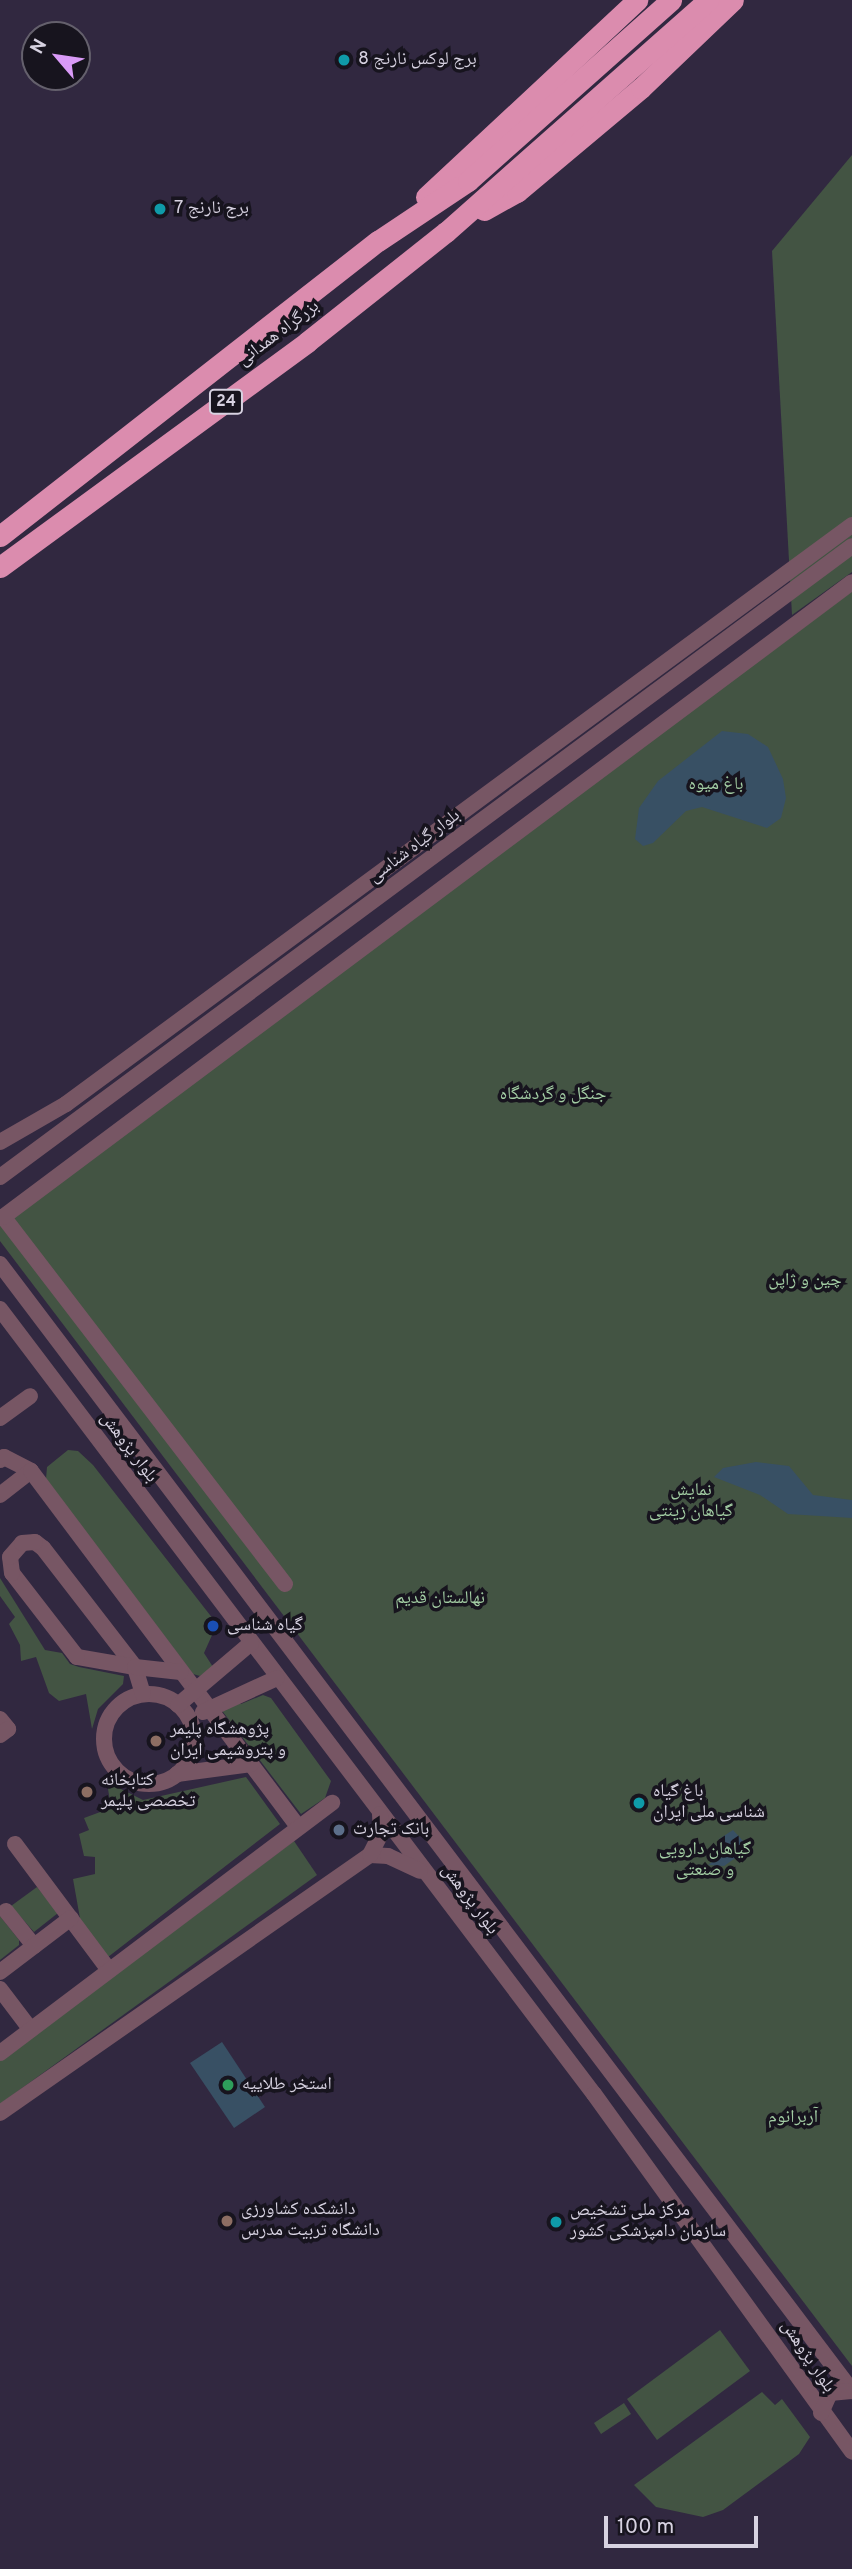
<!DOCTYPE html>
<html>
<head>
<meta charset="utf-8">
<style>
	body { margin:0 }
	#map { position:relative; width:852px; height:2569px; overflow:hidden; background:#312840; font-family:Overpass,"Noto Naskh Arabic",sans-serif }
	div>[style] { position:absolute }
	.green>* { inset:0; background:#435443 }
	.water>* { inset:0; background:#385064 }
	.minor>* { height:16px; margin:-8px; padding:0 8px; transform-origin:8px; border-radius:8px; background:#775664 }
	.minor>.ring { margin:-8px; padding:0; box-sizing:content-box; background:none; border:16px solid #775664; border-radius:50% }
	.highway>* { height:21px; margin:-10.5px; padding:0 10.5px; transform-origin:10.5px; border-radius:10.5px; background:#db8cae }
	.dots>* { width:19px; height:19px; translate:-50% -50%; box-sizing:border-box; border:4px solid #17141e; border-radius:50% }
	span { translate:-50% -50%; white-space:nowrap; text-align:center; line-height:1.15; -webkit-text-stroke:7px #17141e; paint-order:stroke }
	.shield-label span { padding:2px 5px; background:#17141e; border:2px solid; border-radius:5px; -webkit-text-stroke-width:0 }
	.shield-label { font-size:16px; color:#d7d2e1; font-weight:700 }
	.poi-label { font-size:18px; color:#d7d2e1 }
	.left { translate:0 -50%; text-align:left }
	.street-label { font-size:18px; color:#d7d2e1 }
	.park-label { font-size:18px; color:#a3cea4 }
	.north { position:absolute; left:21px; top:21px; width:70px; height:70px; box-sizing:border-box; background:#17141e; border:2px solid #64606c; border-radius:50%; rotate:299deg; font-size:19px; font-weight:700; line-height:28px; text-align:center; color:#d7d2e1 }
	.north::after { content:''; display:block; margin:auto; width:24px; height:32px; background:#d99af7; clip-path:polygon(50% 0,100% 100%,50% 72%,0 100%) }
	.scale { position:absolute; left:604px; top:2516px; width:154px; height:32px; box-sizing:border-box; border:4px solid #d7d2e1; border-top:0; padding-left:9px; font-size:21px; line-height:24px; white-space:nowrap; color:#d7d2e1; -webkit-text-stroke:5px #17141e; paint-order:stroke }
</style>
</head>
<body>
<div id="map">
	<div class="green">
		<i style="clip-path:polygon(852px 155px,852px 572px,792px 615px,772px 251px)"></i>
		<i style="clip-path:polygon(852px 581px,852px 2366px,0 1241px,0 1210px)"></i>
		<i style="clip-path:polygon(68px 1450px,78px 1451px,93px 1465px,217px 1624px,204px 1653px,213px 1667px,200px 1676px,193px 1674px,46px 1479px,47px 1467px)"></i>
		<i style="clip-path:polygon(0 1578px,45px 1650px,62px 1653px,70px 1664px,79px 1667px,124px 1676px,123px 1684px,98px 1709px,92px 1729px,86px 1694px,59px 1701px,49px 1693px,36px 1657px,21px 1661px,20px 1645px,9px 1624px,15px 1617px,0 1596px)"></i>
		<i style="clip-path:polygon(263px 1695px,271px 1698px,331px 1781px,325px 1798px,301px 1814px,223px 1712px,223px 1706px,236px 1700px,241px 1704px)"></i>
		<i style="clip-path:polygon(106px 1776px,115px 1786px,143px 1800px,246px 1777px,280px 1824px,108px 1957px,81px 1924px,73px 1879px,95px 1874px,95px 1857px,84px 1856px,79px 1834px,89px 1830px,84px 1818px,111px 1808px)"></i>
		<i style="clip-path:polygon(294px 1841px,317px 1875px,0 2104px,0 2061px)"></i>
		<i style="clip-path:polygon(37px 1887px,58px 1913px,34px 1932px,11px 1906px)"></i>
		<i style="clip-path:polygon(0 1916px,19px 1940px,19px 1945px,0 1960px)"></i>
		<i style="clip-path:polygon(720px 2330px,750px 2371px,657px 2440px,627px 2399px)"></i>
		<i style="clip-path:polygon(762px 2392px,775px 2405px,782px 2399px,810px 2437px,799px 2454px,723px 2510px,703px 2517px,656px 2507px,634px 2485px)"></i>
		<i style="clip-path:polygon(624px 2403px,631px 2414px,601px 2434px,594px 2423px)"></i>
	</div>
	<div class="water">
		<i style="clip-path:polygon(722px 731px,748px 734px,768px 747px,783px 779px,786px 798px,781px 818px,767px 828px,702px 807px,686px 811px,653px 843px,643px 846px,635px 839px,639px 808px,658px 781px)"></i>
		<i style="clip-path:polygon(756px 1462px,789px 1466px,813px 1495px,852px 1500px,852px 1518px,788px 1514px,760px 1495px,714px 1477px,723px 1468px)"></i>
		<i style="clip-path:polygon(733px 1830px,745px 1843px,741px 1854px,724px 1866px,708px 1865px,720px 1856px,719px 1839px)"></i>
		<i style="clip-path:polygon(222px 2042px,265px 2107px,234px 2128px,190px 2063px)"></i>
	</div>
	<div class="minor">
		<i style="left:0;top:1142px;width:76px;rotate:-29.9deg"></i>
		<i style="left:66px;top:1104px;width:976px;rotate:-36.38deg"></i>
		<i style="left:0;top:1177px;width:1060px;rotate:-36.52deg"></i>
		<i style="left:0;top:1264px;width:1413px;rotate:52.91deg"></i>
		<i style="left:0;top:1309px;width:984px;rotate:52.89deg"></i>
		<i style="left:594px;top:2094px;width:441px;rotate:54.2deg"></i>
		<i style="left:0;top:1418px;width:37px;rotate:-36deg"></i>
		<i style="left:0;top:1460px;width:5px;rotate:-37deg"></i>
		<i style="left:4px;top:1457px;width:30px;rotate:27deg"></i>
		<i style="left:0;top:1495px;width:39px;rotate:-38deg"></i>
		<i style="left:31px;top:1471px;width:445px;rotate:53.1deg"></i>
		<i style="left:35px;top:1542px;width:10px;rotate:37deg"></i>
		<i style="left:43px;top:1548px;width:150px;rotate:52.3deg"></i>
		<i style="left:135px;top:1667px;width:59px;rotate:-170.2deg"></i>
		<i style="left:77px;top:1657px;width:106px;rotate:-127.7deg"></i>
		<i style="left:12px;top:1573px;width:16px;rotate:-97deg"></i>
		<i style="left:10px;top:1557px;width:18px;rotate:-49deg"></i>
		<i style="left:22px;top:1543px;width:13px;rotate:-4deg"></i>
		<i style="left:285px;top:1584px;width:463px;rotate:-127.5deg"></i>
		<i style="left:3px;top:1217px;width:1060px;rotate:-36.79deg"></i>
		<i class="ring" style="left:104px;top:1694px;width:74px;height:74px"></i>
		<i style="left:143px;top:1694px;width:28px;rotate:-107deg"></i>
		<i style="left:135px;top:1667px;width:46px;rotate:6.2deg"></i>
		<i style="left:178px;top:1705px;width:96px;rotate:-40.3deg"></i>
		<i style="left:203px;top:1712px;width:81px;rotate:-24.7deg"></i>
		<i style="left:0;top:1719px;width:13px;rotate:51deg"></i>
		<i style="left:8px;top:1729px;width:10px;rotate:143deg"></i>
		<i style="left:177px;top:1774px;width:75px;rotate:-7.7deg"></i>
		<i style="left:15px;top:1844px;width:157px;rotate:53.3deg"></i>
		<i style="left:370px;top:1855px;width:18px;rotate:3deg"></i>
		<i style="left:388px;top:1856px;width:35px;rotate:25deg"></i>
		<i style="left:6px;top:1911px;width:45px;rotate:51.3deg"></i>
		<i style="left:0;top:1972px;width:89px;rotate:-37.3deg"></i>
		<i style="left:0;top:1989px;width:51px;rotate:52.9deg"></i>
		<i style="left:0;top:2053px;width:416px;rotate:-37deg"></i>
		<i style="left:0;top:2113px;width:451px;rotate:-34.9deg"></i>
		<i style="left:370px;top:1855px;width:25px;rotate:-63deg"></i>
		<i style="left:381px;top:1833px;width:19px;rotate:-93deg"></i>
		<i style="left:821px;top:2413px;width:22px;rotate:-66deg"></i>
		<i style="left:830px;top:2393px;width:22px;rotate:-5deg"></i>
	</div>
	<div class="highway">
		<i style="left:426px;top:197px;width:289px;rotate:-43deg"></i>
		<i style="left:484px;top:210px;width:38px;rotate:-29deg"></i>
		<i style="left:517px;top:192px;width:162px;rotate:-40deg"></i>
		<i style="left:641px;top:88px;width:127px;rotate:-43.7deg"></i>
		<i style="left:0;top:536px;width:479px;rotate:-38deg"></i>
		<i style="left:378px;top:241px;width:108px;rotate:-33.7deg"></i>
		<i style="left:468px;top:181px;width:272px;rotate:-41.7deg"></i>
		<i style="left:0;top:567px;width:381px;rotate:-36.2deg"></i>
		<i style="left:307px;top:342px;width:177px;rotate:-38.4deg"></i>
		<i style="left:446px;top:232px;width:350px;rotate:-41.5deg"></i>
	</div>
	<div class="dots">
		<i style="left:344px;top:60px;background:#0f9aa8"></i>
		<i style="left:160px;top:209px;background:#0f9aa8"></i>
		<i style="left:213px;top:1626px;background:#1a4fb4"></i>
		<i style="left:156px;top:1741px;background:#8d6e63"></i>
		<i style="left:87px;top:1792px;background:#8d6e63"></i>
		<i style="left:639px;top:1803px;background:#0f9aa8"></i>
		<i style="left:339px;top:1830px;background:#5c6f8a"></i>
		<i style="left:228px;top:2085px;background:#2e9e5b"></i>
		<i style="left:227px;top:2221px;background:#8d6e63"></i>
		<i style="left:556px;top:2222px;background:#0f9aa8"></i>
	</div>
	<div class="shield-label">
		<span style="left:226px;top:402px">24</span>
	</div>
	<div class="poi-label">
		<span class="left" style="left:358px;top:60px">برج لوکس نارنج 8</span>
		<span class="left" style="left:174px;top:209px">برج نارنج 7</span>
		<span class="left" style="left:227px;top:1626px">گیاه شناسی</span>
		<span class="left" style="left:170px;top:1741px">پژوهشگاه پلیمر<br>و پتروشیمی ایران</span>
		<span class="left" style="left:101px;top:1792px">کتابخانه<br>تخصصی پلیمر</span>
		<span class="left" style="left:653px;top:1803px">باغ گیاه‌<br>شناسی ملی ایران</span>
		<span class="left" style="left:353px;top:1830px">بانک تجارت</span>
		<span class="left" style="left:242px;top:2085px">استخر طلاییه</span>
		<span class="left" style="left:241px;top:2221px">دانشکده کشاورزی<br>دانشگاه تربیت مدرس</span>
		<span class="left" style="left:570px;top:2222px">مرکز ملی تشخیص<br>سازمان دامپزشکی کشور</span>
	</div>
	<div class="street-label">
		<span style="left:279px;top:334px;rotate:-37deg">بزرگراه همدانی</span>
		<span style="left:415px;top:847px;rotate:-37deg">بلوار گیاه شناسی</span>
		<span style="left:128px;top:1448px;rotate:53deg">بلوار پژوهش</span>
		<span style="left:469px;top:1900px;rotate:53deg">بلوار پژوهش</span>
		<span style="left:807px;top:2357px;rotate:56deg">بلوار پژوهش</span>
	</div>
	<div class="park-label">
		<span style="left:716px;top:785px">باغ میوه</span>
		<span style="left:553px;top:1095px">جنگل و گردشگاه</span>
		<span style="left:805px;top:1281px">چین و ژاپن</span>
		<span style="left:691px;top:1502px">نمایش<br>گیاهان زینتی</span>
		<span style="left:440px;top:1599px">نهالستان قدیم</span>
		<span style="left:705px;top:1861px">گیاهان دارویی<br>و صنعتی</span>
		<span style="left:793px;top:2118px">آربرانوم</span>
	</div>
	<div class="north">N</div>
	<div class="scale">100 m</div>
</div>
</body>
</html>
